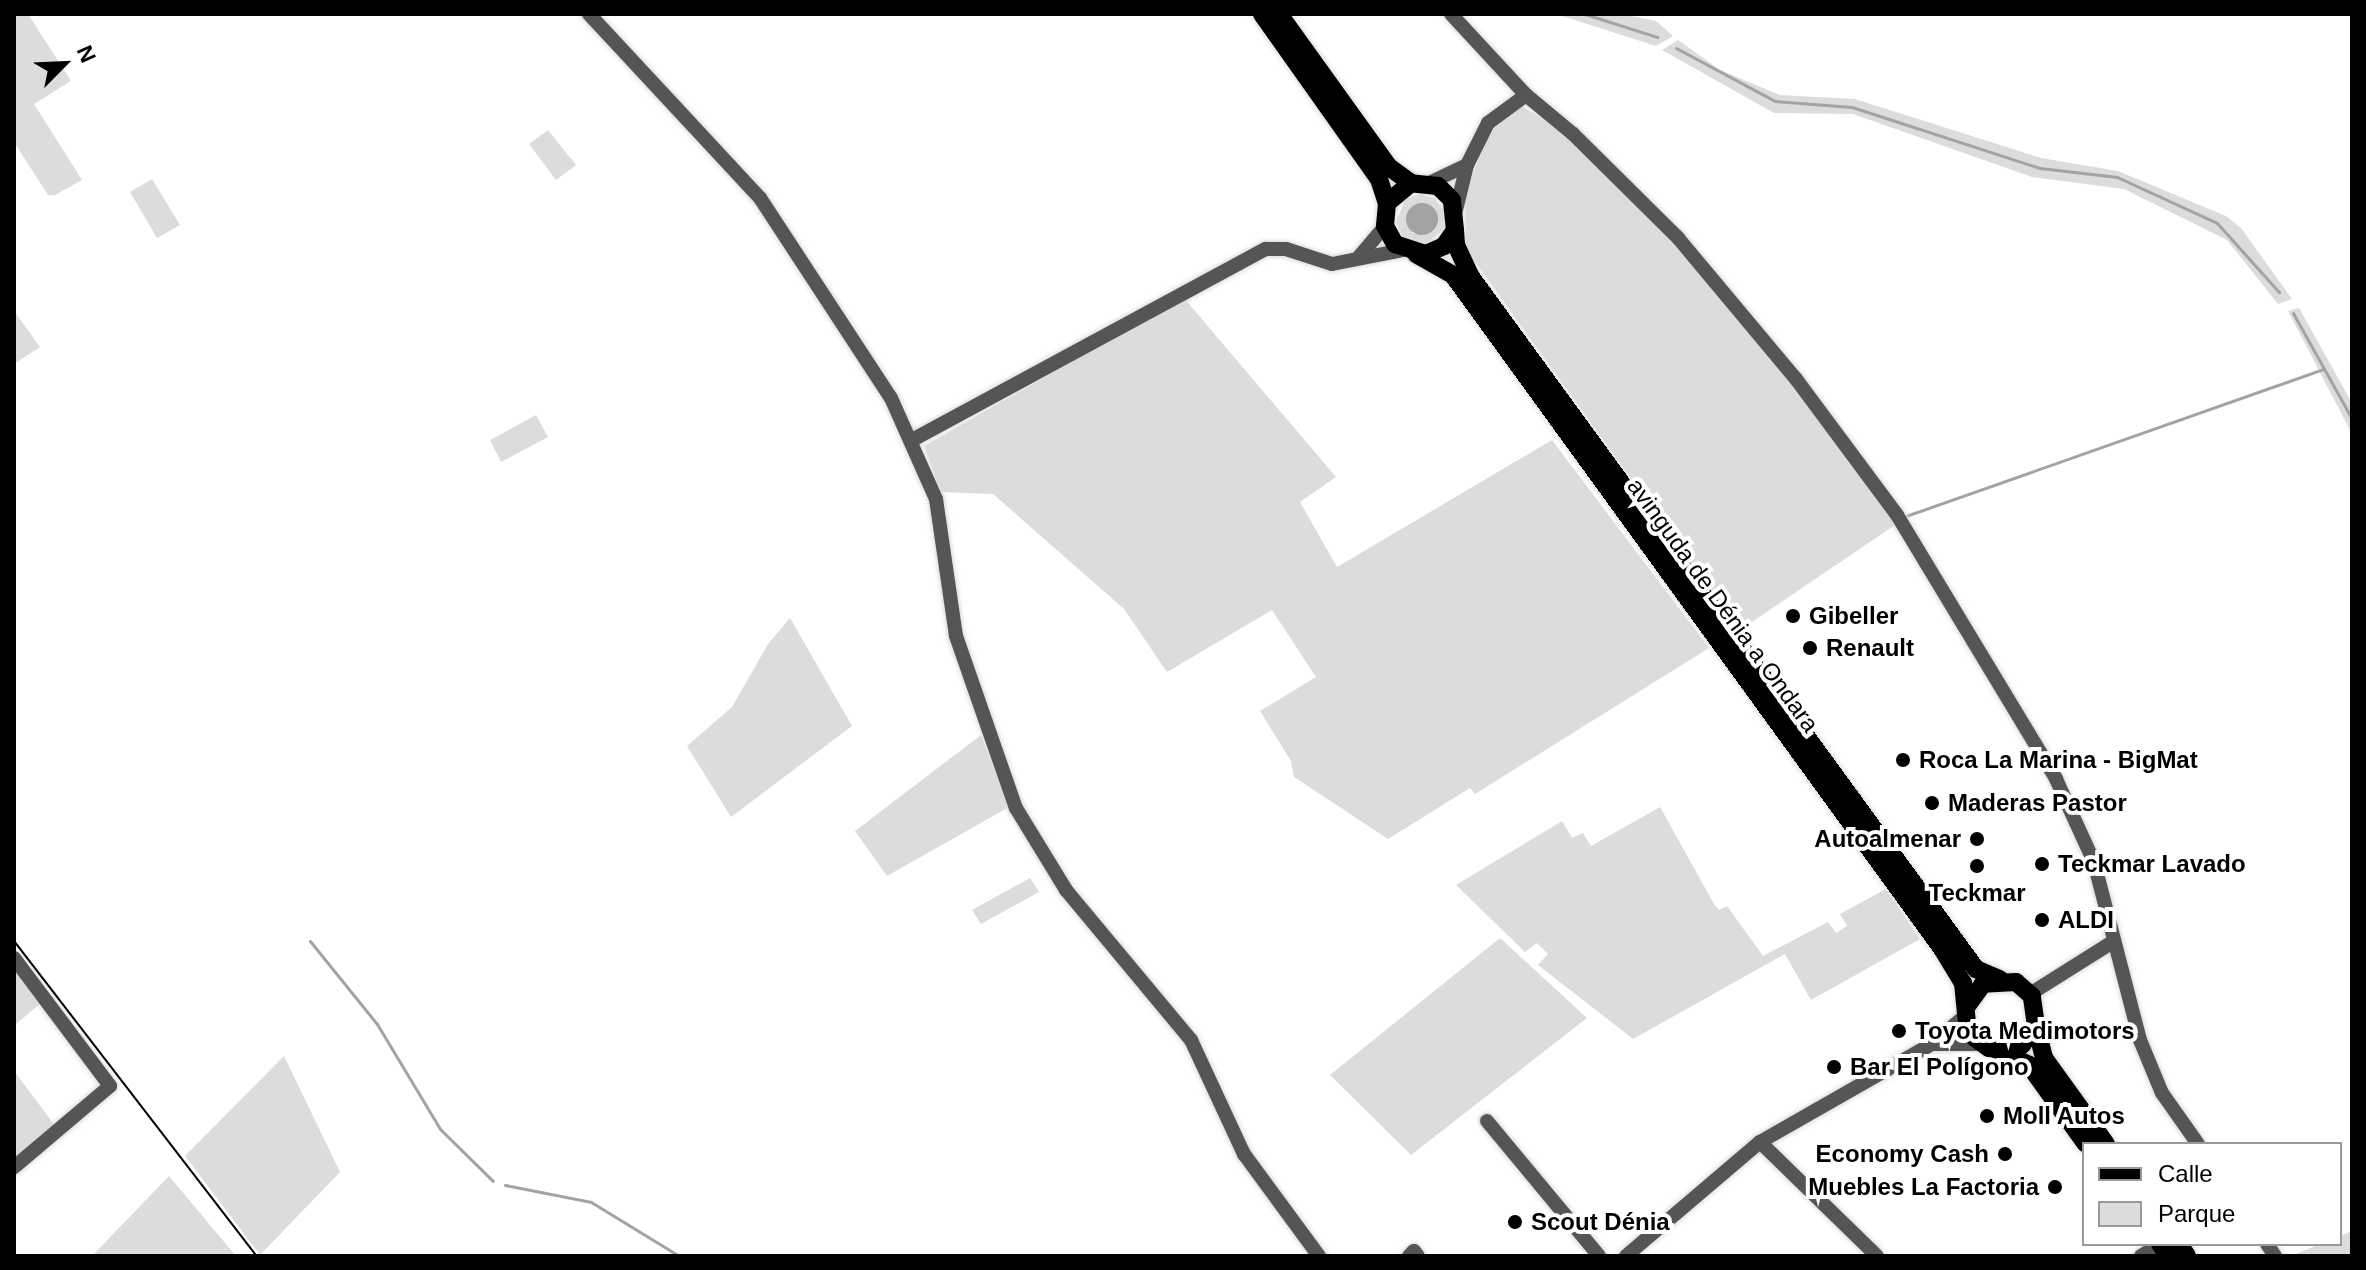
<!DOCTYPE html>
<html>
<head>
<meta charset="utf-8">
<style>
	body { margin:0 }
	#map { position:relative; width:2366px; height:1270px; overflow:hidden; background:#fff; font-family:Arial,sans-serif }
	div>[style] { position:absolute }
	.green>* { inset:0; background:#dcdcdc }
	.water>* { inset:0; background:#a3a3a3 }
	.round { border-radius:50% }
	.stream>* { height:3px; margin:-1.5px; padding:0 1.5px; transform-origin:1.5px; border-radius:1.5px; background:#a3a3a3 }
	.roads { filter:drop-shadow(0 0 2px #dbdbdb) drop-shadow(0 0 2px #dbdbdb) }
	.minor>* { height:14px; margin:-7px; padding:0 7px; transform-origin:7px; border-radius:7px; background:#555 }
	.major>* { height:18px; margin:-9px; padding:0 9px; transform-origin:9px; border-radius:9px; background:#000 }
	.tram>* { height:2px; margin:-1px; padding:0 1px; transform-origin:1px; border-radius:1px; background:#000 }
	.dots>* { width:22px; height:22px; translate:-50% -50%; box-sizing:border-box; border:4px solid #fff; border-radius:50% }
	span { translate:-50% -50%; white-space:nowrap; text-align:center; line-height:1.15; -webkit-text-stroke:8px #fff; paint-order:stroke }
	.street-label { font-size:24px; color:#000 }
	.poi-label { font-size:24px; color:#000; font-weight:700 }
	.left { translate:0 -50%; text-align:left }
	.right { translate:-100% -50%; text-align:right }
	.frame { position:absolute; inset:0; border:16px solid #000; pointer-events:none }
	.legend { position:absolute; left:2082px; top:1142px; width:260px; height:104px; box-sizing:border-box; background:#fff; border:2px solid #999; margin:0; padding:10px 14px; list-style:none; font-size:24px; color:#000 }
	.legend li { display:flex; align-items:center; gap:16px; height:40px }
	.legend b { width:40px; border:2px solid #999 }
	.north { position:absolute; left:24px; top:24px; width:80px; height:80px; -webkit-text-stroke:6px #fff; paint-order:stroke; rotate:66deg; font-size:22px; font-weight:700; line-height:32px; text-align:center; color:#000 }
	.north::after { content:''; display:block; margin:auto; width:28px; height:36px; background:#000; clip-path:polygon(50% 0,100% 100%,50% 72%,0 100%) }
</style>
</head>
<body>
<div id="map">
	<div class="green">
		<i style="clip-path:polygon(14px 14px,28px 14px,71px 81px,34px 104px,82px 180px,55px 195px,48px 195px,14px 142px)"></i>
		<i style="clip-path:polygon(1556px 14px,1622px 14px,1656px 21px,1673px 36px,1656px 46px)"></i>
		<i style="clip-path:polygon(1678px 40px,1720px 70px,1780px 95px,1855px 99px,2041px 158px,2118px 171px,2226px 216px,2241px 228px,2292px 299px,2278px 304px,2227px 240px,2124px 189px,2032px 177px,1853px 114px,1774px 113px,1662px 50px)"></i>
		<i style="clip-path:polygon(1521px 106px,1566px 133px,1674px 239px,1795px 385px,1898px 523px,1740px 630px,1466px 249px,1465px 192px,1490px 133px)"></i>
		<i style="clip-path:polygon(548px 130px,576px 165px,556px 180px,529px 144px)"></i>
		<i style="clip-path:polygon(152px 179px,180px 225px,157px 238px,130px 192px)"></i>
		<i style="clip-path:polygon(evenodd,1420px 194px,1435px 199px,1445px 212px,1444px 229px,1426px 244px,1403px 237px,1396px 222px,1405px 200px,1420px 194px,1430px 206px,1436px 214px,1435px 228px,1427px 234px,1413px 233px,1406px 220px,1430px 206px)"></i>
		<i style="clip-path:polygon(1184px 298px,1336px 477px,1300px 502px,1337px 567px,1552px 440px,1709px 648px,1475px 794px,1470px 788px,1388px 839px,1294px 777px,1291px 761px,1260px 711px,1316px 677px,1272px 610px,1167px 672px,1124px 609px,993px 494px,941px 492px,924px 446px)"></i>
		<i style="clip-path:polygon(2299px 308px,2352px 403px,2352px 434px,2288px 311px)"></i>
		<i style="clip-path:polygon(14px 311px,40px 347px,14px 364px)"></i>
		<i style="clip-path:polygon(536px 415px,548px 437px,501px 462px,490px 440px)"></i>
		<i style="clip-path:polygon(790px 618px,852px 726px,731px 817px,687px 746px,732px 707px,768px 644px)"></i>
		<i style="clip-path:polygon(981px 735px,1009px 807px,887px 876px,855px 831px)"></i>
		<i style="clip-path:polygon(1660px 807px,1714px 904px,1719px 910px,1727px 906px,1763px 956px,1828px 922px,1836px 933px,1847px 926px,1840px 914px,1886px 889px,1920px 939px,1811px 1000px,1785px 954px,1633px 1039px,1538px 965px,1548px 954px,1537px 943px,1525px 952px,1456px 885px,1562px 821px,1572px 838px,1583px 833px,1591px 846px)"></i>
		<i style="clip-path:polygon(1030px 878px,1039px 892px,981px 924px,972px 910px)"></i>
		<i style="clip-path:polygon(1500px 938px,1587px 1018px,1411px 1155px,1330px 1075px)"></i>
		<i style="clip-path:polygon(14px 966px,42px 1002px,14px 1026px)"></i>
		<i style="clip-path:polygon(284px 1056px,340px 1172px,260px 1255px,185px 1156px)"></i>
		<i style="clip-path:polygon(14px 1071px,56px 1127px,14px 1162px)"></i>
		<i style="clip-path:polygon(169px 1176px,236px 1256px,92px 1256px)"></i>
		<i style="clip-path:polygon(2352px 1231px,2352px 1256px,2291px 1256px,2320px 1244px,2340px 1244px,2340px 1236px)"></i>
	</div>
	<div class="water">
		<i class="round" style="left:1406px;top:203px;width:32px;height:32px"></i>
	</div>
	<div class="stream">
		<i style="left:1585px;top:14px;width:76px;rotate:17.7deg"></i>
		<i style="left:1676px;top:48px;width:112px;rotate:28.2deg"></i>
		<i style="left:1775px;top:101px;width:77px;rotate:4.5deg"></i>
		<i style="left:1852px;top:107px;width:198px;rotate:18deg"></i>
		<i style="left:2040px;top:168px;width:78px;rotate:6.7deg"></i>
		<i style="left:2117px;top:177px;width:110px;rotate:24.7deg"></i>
		<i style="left:2217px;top:223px;width:93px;rotate:48.1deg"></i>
		<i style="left:2293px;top:313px;width:121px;rotate:60.9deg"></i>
		<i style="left:1903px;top:517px;width:446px;rotate:-19.4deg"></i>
		<i style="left:310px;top:941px;width:107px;rotate:51.1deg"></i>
		<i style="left:377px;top:1024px;width:122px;rotate:59deg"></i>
		<i style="left:440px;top:1129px;width:74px;rotate:44.5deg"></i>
		<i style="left:505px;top:1185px;width:88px;rotate:11.2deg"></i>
		<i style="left:591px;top:1202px;width:103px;rotate:31.5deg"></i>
	</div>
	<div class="roads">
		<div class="minor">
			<i style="left:589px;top:14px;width:251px;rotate:47.1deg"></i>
			<i style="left:760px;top:198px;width:239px;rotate:56.8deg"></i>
			<i style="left:891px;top:398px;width:111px;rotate:66deg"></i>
			<i style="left:936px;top:499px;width:138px;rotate:81.7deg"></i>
			<i style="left:956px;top:636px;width:182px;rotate:70.8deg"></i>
			<i style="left:1016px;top:808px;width:96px;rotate:58.6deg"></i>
			<i style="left:1066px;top:890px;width:195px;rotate:50.2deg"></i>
			<i style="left:1191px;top:1040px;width:126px;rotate:65.1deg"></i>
			<i style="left:1244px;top:1154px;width:127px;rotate:53.7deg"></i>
			<i style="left:1451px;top:14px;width:110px;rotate:47.2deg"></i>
			<i style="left:1526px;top:95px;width:61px;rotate:39.7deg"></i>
			<i style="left:1573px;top:134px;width:148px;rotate:44.7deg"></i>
			<i style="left:1678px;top:238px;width:184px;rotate:50.1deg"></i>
			<i style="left:1796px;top:379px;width:169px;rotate:53.4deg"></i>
			<i style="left:1897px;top:515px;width:308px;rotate:58.9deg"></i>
			<i style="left:2056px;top:779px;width:91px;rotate:65.4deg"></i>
			<i style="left:2094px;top:862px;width:184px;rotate:75.5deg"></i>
			<i style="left:2140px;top:1040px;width:57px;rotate:67.5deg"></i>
			<i style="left:2162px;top:1093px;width:62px;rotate:54.8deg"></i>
			<i style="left:1429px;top:183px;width:42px;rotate:-25.3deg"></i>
			<i style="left:1456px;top:210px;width:46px;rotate:-76.3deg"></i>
			<i style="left:1467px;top:165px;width:47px;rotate:-63.4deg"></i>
			<i style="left:1488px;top:123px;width:47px;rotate:-36.4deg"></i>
			<i style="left:1358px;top:258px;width:42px;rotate:-49.8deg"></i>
			<i style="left:914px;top:439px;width:400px;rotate:-28.4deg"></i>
			<i style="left:1266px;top:249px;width:20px"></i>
			<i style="left:1286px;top:249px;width:48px;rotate:18.1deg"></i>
			<i style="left:1332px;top:264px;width:72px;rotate:-11.2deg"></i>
			<i style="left:14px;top:958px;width:160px;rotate:53.1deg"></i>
			<i style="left:110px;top:1086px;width:126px;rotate:139.8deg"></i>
			<i style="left:2030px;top:994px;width:99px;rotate:-32.2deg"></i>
			<i style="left:1932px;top:1044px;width:49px"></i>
			<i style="left:1487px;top:1121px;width:175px;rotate:50.3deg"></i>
			<i style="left:1760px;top:1142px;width:163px;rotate:44.3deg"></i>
			<i style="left:2267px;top:1244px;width:14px;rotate:56deg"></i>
			<i style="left:1409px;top:1256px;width:7px;rotate:-45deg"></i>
			<i style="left:1414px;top:1251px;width:6px;rotate:51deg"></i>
			<i style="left:1626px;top:1256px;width:176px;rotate:-40.4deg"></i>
			<i style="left:1760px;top:1142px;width:198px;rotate:-29.7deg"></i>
			<i style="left:1932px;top:1044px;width:45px;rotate:-40.5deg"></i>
			<i style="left:2141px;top:1256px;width:22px;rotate:-32deg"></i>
		</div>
		<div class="major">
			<i style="left:1262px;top:14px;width:202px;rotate:54.7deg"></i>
			<i style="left:1379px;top:179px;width:25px;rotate:72deg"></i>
			<i style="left:1387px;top:203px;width:23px;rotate:95deg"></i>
			<i style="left:1385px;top:226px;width:21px;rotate:61deg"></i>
			<i style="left:1395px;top:244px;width:33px;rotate:18deg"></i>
			<i style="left:1426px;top:254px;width:20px;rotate:-24deg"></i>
			<i style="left:1444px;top:246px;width:19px;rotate:-55deg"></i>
			<i style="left:1455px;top:230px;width:30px;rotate:-96deg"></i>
			<i style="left:1452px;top:200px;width:20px;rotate:-135deg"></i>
			<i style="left:1438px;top:186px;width:27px;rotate:-174deg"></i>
			<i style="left:1411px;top:183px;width:31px;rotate:140deg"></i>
			<i style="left:1279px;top:14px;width:188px;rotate:54.3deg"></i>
			<i style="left:1389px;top:167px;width:27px;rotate:36deg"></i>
			<i style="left:1455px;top:230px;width:15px;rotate:86deg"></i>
			<i style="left:1456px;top:245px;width:35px;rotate:65deg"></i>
			<i style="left:1471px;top:277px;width:857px;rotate:53.88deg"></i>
			<i style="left:1976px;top:969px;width:26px;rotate:23deg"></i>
			<i style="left:1416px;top:254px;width:43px;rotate:29.6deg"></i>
			<i style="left:1453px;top:275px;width:834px;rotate:54.02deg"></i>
			<i style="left:1943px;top:950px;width:39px;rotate:59deg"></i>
			<i style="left:1963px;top:983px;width:40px;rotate:84.3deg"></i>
			<i style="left:1967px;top:1023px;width:17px;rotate:62deg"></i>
			<i style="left:1975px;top:1038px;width:17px;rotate:36deg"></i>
			<i style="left:1989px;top:1048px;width:21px;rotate:5deg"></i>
			<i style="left:2010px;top:1050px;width:13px;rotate:-23deg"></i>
			<i style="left:2022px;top:1045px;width:24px;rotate:-54deg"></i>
			<i style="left:2036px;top:1026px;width:30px;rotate:-98deg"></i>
			<i style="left:2032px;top:996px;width:21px;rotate:-139deg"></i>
			<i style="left:2016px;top:982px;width:33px;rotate:177deg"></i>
			<i style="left:1983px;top:984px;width:26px;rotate:126deg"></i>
			<i style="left:2036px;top:1026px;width:33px;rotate:76deg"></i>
			<i style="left:2044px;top:1058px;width:106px;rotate:54.2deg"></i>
			<i style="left:1998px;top:1051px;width:34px;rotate:24deg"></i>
			<i style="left:2029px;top:1065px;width:97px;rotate:54.2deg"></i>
			<i style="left:2160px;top:1244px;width:14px;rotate:56deg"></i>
			<i style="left:2179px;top:1244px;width:14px;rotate:56deg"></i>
		</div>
	</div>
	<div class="tram">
		<i style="left:14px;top:941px;width:398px;rotate:52.4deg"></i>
	</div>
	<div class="dots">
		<i style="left:1793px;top:616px;background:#000"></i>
		<i style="left:1810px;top:648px;background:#000"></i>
		<i style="left:1903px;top:760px;background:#000"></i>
		<i style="left:1932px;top:803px;background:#000"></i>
		<i style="left:1977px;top:839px;background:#000"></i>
		<i style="left:2042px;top:864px;background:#000"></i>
		<i style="left:1977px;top:866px;background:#000"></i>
		<i style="left:2042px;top:920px;background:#000"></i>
		<i style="left:1899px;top:1031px;background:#000"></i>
		<i style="left:1834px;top:1067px;background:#000"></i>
		<i style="left:1987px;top:1116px;background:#000"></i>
		<i style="left:2005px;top:1154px;background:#000"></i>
		<i style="left:2055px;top:1187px;background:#000"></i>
		<i style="left:1515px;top:1222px;background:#000"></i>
	</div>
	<div class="street-label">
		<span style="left:1723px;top:605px;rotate:54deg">avinguda de Dénia a Ondara</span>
	</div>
	<div class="poi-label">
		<span class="left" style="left:1809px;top:616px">Gibeller</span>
		<span class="left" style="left:1826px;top:648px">Renault</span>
		<span class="left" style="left:1919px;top:760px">Roca La Marina - BigMat</span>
		<span class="left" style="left:1948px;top:803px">Maderas Pastor</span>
		<span class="right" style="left:1961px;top:839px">Autoalmenar</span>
		<span class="left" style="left:2058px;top:864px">Teckmar Lavado</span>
		<span style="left:1977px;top:893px">Teckmar</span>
		<span class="left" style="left:2058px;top:920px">ALDI</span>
		<span class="left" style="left:1915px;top:1031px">Toyota Medimotors</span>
		<span class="left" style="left:1850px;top:1067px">Bar El Polígono</span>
		<span class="left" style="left:2003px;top:1116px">Moll Autos</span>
		<span class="right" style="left:1989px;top:1154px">Economy Cash</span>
		<span class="right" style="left:2039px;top:1187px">Muebles La Factoria</span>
		<span class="left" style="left:1531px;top:1222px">Scout Dénia</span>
	</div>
	<div class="frame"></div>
	<ul class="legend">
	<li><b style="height:10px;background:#000"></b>Calle</li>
	<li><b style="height:22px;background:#dcdcdc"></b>Parque</li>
	</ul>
	<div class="north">N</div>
</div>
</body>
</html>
